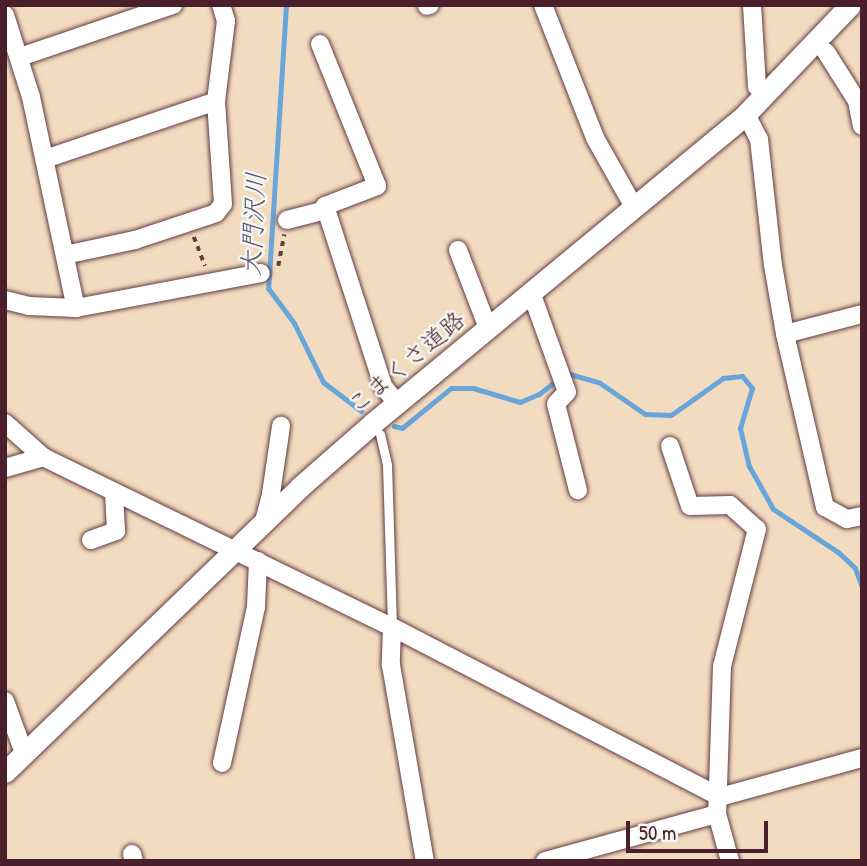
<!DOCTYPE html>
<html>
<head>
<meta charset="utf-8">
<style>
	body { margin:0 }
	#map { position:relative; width:867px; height:866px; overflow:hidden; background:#f2dcbf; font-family:"Patrick Hand","Klee One",sans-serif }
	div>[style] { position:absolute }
	.stream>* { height:5px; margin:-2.5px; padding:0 2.5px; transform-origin:2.5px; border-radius:2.5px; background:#6aa5da }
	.path>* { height:3.5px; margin-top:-1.75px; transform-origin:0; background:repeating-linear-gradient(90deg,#633b41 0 5px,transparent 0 10px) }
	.roads { filter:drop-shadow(0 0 2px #633b41) drop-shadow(0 0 2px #633b41) }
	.service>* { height:9px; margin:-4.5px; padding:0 4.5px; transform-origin:4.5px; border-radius:4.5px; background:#fff }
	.minor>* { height:18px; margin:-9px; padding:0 9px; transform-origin:9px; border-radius:9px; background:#fff }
	.tertiary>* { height:21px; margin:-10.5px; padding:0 10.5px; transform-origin:10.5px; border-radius:10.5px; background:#fff }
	span { translate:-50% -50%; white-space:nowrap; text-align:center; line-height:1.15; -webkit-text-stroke:5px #f6f6f2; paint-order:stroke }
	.street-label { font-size:24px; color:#4a1f2b }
	.water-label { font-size:26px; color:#575571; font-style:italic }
	.frame { position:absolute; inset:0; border:7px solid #4a1f2b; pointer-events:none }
	.scale { position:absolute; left:626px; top:821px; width:142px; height:32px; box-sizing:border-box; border:4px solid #4a1f2b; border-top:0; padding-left:9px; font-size:21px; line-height:24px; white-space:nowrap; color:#4a1f2b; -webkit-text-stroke:5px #f6f6f2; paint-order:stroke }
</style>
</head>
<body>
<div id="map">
	<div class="stream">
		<i style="left:286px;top:5px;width:284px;rotate:93.6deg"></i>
		<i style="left:268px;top:288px;width:44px;rotate:53.4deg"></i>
		<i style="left:294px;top:323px;width:66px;rotate:63.8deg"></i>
		<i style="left:323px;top:382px;width:48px;rotate:37.3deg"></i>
		<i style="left:394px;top:426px;width:8px;rotate:14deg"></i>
		<i style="left:402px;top:428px;width:63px;rotate:-39.2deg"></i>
		<i style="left:451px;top:388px;width:22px"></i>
		<i style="left:473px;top:388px;width:49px;rotate:16.6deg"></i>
		<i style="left:520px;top:402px;width:21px;rotate:-23deg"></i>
		<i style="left:539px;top:394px;width:34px;rotate:-38deg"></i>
		<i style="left:566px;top:373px;width:35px;rotate:16deg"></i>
		<i style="left:600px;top:383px;width:55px;rotate:34.6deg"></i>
		<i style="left:645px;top:414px;width:26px;rotate:2deg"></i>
		<i style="left:671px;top:415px;width:64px;rotate:-35.4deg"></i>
		<i style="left:723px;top:378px;width:19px;rotate:-6deg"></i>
		<i style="left:742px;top:376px;width:16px;rotate:50deg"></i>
		<i style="left:752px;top:388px;width:42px;rotate:106.7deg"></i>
		<i style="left:740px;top:428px;width:39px;rotate:77deg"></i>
		<i style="left:749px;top:466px;width:49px;rotate:60.8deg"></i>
		<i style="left:773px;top:509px;width:78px;rotate:33.5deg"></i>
		<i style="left:838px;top:552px;width:23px;rotate:43deg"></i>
		<i style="left:855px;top:568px;width:20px;rotate:70deg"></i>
	</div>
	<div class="path">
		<i style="left:194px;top:237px;width:31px;rotate:69deg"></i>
		<i style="left:278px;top:266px;width:32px;rotate:-79deg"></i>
	</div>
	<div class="roads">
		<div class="service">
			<i style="left:380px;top:434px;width:32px;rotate:77deg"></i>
			<i style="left:387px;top:465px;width:162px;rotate:88.2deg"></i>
		</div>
		<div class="minor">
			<i style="left:543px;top:5px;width:143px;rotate:68.6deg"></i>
			<i style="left:595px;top:138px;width:79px;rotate:60.5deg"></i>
			<i style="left:752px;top:5px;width:82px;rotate:86.5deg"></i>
			<i style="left:427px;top:6px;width:3px;rotate:-18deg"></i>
			<i style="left:5px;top:15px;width:86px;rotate:72.4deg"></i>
			<i style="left:31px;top:97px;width:216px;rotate:78deg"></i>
			<i style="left:320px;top:44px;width:153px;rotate:68.1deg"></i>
			<i style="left:377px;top:186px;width:56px;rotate:159deg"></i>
			<i style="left:325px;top:206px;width:189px;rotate:72.1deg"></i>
			<i style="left:383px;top:386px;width:22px;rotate:51deg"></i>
			<i style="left:826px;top:52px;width:58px;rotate:57.7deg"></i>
			<i style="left:857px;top:101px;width:25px;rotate:79deg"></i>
			<i style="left:20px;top:57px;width:162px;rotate:-18.8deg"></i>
			<i style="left:746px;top:114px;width:28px;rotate:63deg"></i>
			<i style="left:759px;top:139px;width:127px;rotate:83.7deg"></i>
			<i style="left:773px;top:265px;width:70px;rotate:80.1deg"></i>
			<i style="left:785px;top:334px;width:178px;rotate:77deg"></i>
			<i style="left:825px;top:507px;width:25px;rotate:29deg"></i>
			<i style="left:847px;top:519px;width:15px;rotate:-11deg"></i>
			<i style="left:45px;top:159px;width:181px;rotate:-18.7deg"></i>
			<i style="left:287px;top:220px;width:40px;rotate:-14.4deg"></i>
			<i style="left:458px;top:250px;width:84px;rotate:69deg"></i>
			<i style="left:65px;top:255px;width:72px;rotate:-12.1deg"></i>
			<i style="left:135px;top:240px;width:85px;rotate:-18.4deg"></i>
			<i style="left:216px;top:213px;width:11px;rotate:-52deg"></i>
			<i style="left:223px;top:204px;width:103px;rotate:-93.9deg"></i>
			<i style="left:216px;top:101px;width:81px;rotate:-82.9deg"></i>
			<i style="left:226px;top:21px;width:17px;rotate:-107deg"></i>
			<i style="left:531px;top:292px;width:106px;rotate:70.2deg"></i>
			<i style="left:567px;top:392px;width:16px;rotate:133deg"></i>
			<i style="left:556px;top:404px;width:89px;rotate:75.7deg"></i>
			<i style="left:5px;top:300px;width:25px;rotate:14deg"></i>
			<i style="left:29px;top:306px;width:47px;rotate:2.4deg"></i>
			<i style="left:76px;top:308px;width:188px;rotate:-10.7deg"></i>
			<i style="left:785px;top:334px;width:80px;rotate:-14.6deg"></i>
			<i style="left:5px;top:423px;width:51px;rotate:41.8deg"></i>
			<i style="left:43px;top:457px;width:388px;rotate:26deg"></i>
			<i style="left:392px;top:627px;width:369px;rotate:27.4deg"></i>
			<i style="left:720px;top:797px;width:147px;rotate:-15.4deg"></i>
			<i style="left:670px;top:446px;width:63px;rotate:71.6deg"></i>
			<i style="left:690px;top:506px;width:40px;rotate:-1.4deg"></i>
			<i style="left:730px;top:505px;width:36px;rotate:42deg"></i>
			<i style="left:757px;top:529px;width:141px;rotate:104.3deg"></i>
			<i style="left:722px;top:666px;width:148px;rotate:91.9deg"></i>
			<i style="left:717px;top:814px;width:49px;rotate:74.5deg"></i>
			<i style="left:5px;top:468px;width:40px;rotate:-16deg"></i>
			<i style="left:264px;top:521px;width:28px;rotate:-75deg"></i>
			<i style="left:271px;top:494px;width:69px;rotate:-81.6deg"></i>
			<i style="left:91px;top:540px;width:27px;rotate:-20deg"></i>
			<i style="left:116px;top:531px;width:39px;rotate:-93deg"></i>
			<i style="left:392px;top:627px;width:38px;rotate:92deg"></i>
			<i style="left:391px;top:665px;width:199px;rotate:80.2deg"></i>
			<i style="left:5px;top:701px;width:55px;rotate:69.9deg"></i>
			<i style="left:222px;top:763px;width:160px;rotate:-77.7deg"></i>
			<i style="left:256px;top:607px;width:46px;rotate:-87.5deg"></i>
			<i style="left:132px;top:854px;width:7px;rotate:74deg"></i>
			<i style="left:545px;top:861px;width:178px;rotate:-15.3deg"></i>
		</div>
		<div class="tertiary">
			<i style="left:5px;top:772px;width:412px;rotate:-44deg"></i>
			<i style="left:301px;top:486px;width:96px;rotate:-41.2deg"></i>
			<i style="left:373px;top:423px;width:484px;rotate:-39.6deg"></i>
			<i style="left:746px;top:114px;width:151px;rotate:-46.3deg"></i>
		</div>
	</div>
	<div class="street-label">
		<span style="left:406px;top:362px;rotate:-40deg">こまくさ道路</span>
	</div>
	<div class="water-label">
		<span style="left:253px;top:224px;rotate:-87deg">大門沢川</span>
	</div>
	<div class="frame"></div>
	<div class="scale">50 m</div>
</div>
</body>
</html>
